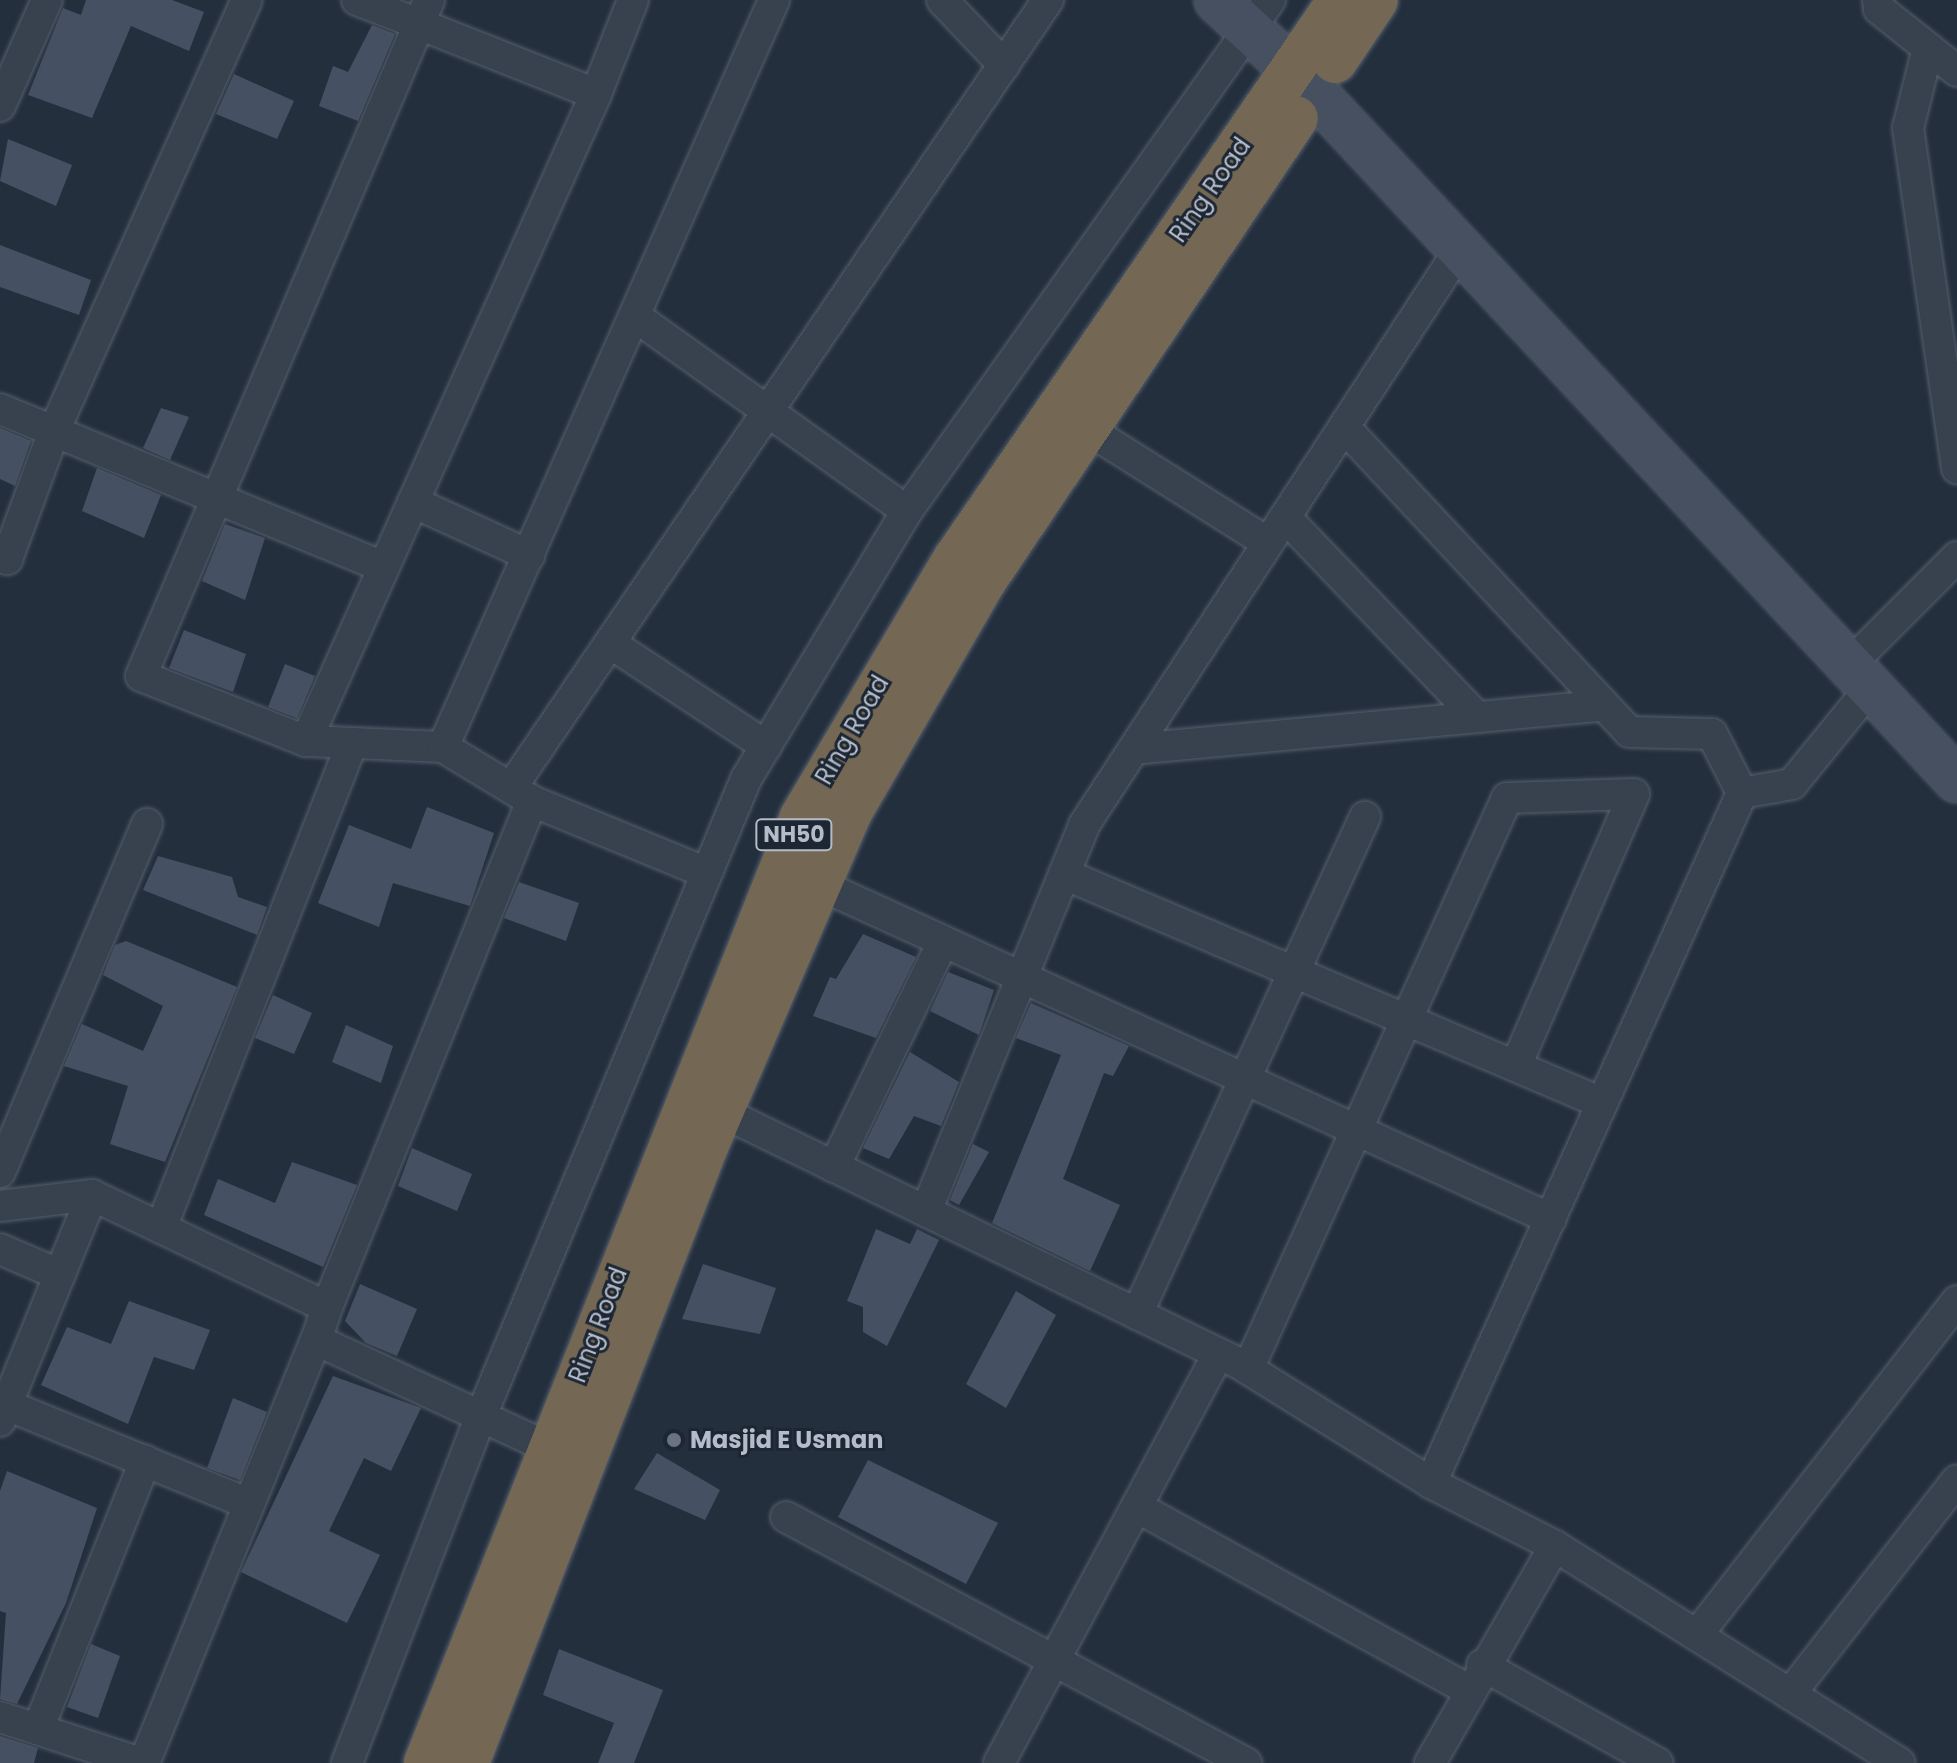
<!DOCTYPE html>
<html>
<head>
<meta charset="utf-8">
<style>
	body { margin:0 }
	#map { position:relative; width:1957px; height:1763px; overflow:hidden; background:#242f3e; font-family:Poppins,sans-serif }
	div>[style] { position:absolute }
	.building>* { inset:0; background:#455162 }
	.roads { filter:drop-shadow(0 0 2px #565f6c) drop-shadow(0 0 2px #565f6c) }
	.street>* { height:30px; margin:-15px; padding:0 15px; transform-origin:15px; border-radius:15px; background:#38414e }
	.secondary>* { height:44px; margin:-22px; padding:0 22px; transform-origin:22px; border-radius:22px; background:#465061 }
	.highway>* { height:44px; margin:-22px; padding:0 22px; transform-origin:22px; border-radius:22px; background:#746855 }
	.dots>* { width:22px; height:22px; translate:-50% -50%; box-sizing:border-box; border:4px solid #1d2633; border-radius:50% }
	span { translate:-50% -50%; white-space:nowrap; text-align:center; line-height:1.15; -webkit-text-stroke:6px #1d2633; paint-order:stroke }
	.shield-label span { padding:2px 6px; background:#1d2633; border:2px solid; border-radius:6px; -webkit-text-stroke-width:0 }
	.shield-label { font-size:22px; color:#b4bcc9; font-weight:700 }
	.street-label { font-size:24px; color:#b4bcc9 }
	.poi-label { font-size:24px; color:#b4bcc9; font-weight:700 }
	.left { translate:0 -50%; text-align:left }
</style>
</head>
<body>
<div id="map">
	<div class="building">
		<i style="clip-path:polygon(86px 0,172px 0,204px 12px,189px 51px,131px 26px,92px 118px,28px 95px,63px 8px,81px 15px)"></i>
		<i style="clip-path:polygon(372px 25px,395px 34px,358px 121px,319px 106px,333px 66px,348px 72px)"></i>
		<i style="clip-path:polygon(234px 74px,294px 101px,277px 139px,216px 114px)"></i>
		<i style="clip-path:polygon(8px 139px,72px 165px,56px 206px,0 181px)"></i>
		<i style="clip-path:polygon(0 245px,91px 280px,79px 315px,0 287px)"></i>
		<i style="clip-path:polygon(161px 408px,189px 417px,170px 460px,143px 448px)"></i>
		<i style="clip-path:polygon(0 428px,31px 441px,15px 486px,0 479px)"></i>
		<i style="clip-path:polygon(97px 468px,161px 495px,144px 538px,82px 511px)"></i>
		<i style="clip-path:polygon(225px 524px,265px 538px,245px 600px,202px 581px)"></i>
		<i style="clip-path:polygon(184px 630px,246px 654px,233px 692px,169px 668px)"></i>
		<i style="clip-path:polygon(285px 664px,315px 676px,297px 718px,268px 707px)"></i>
		<i style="clip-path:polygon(427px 807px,494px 833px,470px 906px,393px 883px,379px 927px,318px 903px,349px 825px,411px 849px)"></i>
		<i style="clip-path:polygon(158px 856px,232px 877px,238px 897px,267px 907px,257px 935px,143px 890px)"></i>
		<i style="clip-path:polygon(519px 882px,579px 903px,566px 941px,504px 918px)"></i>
		<i style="clip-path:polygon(863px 934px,916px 957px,876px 1038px,813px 1016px,830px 977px,836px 979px)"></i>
		<i style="clip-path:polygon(126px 941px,237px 987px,165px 1162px,110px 1144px,128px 1086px,64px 1066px,82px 1024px,143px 1051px,163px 1006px,103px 975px,115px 945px)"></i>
		<i style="clip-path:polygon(948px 972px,994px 990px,979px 1035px,930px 1011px)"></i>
		<i style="clip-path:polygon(273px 995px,312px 1013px,294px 1054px,255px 1038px)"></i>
		<i style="clip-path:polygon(1031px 1003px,1129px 1046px,1113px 1076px,1104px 1073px,1063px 1179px,1120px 1205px,1090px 1271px,992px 1223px,1061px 1055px,1016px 1038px)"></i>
		<i style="clip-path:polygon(346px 1025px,393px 1046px,381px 1083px,332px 1062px)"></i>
		<i style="clip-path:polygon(910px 1052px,959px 1082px,941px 1126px,914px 1116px,889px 1159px,863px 1148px)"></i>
		<i style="clip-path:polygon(973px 1144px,989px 1152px,959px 1205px,950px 1200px)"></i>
		<i style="clip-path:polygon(412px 1148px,472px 1174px,457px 1211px,398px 1186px)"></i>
		<i style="clip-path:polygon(292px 1162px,357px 1185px,323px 1267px,204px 1215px,218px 1179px,275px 1203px)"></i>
		<i style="clip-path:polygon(876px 1229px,910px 1244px,917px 1229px,939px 1240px,887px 1346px,863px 1332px,863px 1307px,847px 1301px)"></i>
		<i style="clip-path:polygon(703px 1264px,776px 1288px,760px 1334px,682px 1319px)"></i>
		<i style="clip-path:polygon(360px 1284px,417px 1309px,397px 1356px,366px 1343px,345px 1321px)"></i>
		<i style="clip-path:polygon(1016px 1291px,1056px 1315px,1006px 1408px,966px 1384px)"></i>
		<i style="clip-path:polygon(129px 1301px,210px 1330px,194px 1370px,154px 1357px,128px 1424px,41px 1385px,67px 1327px,111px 1344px)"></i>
		<i style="clip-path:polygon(333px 1376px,421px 1408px,391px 1471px,364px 1458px,329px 1531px,380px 1555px,347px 1623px,241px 1572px)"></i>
		<i style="clip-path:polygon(233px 1398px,267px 1412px,240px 1480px,207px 1468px)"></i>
		<i style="clip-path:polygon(657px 1453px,720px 1490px,705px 1520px,634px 1489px)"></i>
		<i style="clip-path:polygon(868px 1460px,998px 1523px,966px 1584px,838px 1517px)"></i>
		<i style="clip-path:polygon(7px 1471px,97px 1508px,66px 1603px,17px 1704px,0 1699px,6px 1613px,0 1611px,0 1491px)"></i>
		<i style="clip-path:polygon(91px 1644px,120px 1656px,98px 1718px,67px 1707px)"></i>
		<i style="clip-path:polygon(559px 1649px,663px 1690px,634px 1763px,598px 1763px,614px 1723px,543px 1695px)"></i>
		<i style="clip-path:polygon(0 1736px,38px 1748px,34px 1763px,0 1763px)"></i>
	</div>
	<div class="roads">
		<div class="street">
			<i style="left:357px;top:0;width:66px;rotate:21.2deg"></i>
			<i style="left:419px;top:24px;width:190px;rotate:21.6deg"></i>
			<i style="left:596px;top:94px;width:709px;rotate:114.14deg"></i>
			<i style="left:306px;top:741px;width:177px;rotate:-158.5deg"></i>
			<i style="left:141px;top:676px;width:709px;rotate:-66.91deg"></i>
			<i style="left:419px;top:24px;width:26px;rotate:-67deg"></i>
			<i style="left:942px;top:0;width:90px;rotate:46.4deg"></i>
			<i style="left:1878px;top:0;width:9px;rotate:84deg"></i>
			<i style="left:1879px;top:9px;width:100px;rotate:38.5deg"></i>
			<i style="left:1928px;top:48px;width:82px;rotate:104deg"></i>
			<i style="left:1908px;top:128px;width:344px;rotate:81.8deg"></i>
			<i style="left:596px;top:94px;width:101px;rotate:-68.5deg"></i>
			<i style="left:0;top:106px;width:116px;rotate:-66.1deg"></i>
			<i style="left:636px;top:317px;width:333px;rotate:35.6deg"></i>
			<i style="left:0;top:409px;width:415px;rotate:22.4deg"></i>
			<i style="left:1344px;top:427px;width:417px;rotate:46.9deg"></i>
			<i style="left:1629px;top:732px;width:83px;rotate:1.4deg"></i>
			<i style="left:1712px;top:734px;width:66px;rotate:63deg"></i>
			<i style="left:1087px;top:429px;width:214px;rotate:32.2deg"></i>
			<i style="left:413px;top:502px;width:128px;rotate:24.6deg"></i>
			<i style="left:1285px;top:517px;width:277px;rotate:46.2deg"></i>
			<i style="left:0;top:556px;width:8px;rotate:23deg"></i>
			<i style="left:7px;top:559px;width:136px;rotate:-69.8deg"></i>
			<i style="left:54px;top:431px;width:472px;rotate:-65.9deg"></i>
			<i style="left:610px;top:643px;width:187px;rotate:33.4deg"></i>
			<i style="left:1849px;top:665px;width:153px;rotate:-45deg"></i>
			<i style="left:306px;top:741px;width:137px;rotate:2.5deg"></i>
			<i style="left:443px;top:747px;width:104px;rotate:31.2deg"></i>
			<i style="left:532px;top:801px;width:189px;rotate:22.4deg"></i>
			<i style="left:443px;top:747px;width:817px;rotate:-66.1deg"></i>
			<i style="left:1134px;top:749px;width:472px;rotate:-5.3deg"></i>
			<i style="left:511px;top:788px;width:954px;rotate:-55.73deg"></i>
			<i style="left:1064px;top:874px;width:585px;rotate:23.06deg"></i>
			<i style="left:816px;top:883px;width:808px;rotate:24.57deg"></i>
			<i style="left:720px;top:1111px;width:578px;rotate:25.94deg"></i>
			<i style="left:1240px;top:1364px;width:225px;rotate:31.9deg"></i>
			<i style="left:834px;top:1167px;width:250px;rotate:-64.2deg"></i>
			<i style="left:0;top:1172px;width:378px;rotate:-67.1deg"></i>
			<i style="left:0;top:1206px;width:93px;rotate:-6.8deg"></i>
			<i style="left:926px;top:1211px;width:417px;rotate:-67.7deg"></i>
			<i style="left:1084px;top:825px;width:688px;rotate:-56.86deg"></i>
			<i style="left:161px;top:1228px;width:521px;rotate:-68.5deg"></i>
			<i style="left:0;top:1249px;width:65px;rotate:23.4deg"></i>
			<i style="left:327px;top:1307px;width:546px;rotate:-67.95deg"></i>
			<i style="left:1137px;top:1314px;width:547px;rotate:-65.36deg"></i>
			<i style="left:1248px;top:1369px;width:627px;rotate:-65.6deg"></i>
			<i style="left:1507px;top:798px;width:127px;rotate:-1.8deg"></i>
			<i style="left:1634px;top:794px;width:296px;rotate:113.5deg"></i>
			<i style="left:7px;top:1405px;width:261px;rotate:22.2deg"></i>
			<i style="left:0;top:1421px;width:244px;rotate:-67.8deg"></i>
			<i style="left:92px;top:1195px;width:260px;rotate:25.5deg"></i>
			<i style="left:327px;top:1307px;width:35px;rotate:108deg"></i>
			<i style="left:316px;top:1340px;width:258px;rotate:24.8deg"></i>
			<i style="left:1137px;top:1507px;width:377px;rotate:28.9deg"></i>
			<i style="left:786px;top:1517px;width:522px;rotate:28.14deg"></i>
			<i style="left:1555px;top:1546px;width:407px;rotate:32.2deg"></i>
			<i style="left:1697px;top:1635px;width:423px;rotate:-52.1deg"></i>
			<i style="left:1482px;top:1665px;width:201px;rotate:29.2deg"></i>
			<i style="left:1790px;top:1694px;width:271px;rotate:-52deg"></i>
			<i style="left:0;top:1717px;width:148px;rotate:18.1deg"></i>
			<i style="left:38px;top:1729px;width:289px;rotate:-68.2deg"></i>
			<i style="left:144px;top:1763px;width:457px;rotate:-67.9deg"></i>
			<i style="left:347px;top:1763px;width:372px;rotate:-68.9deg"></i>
			<i style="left:481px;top:1416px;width:690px;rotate:-67.41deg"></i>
			<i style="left:746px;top:779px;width:313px;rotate:-59deg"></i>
			<i style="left:907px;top:511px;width:627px;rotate:-54.61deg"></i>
			<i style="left:999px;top:1763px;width:464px;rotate:-61.8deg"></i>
			<i style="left:1430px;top:1763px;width:250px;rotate:-60.1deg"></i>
			<i style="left:1555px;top:1546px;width:139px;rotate:-153.1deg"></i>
			<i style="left:1431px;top:1483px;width:757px;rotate:-65.74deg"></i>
			<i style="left:1742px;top:793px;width:51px;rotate:-10.2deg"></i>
			<i style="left:1792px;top:784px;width:125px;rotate:-50.8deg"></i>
		</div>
		<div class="secondary">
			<i style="left:1217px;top:0;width:103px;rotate:42.6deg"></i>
			<i style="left:1293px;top:70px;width:972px;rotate:46.92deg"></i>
		</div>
		<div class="highway">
			<i style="left:1335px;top:61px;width:73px;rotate:-56.1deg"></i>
			<i style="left:426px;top:1763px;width:1018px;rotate:-68.32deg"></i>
			<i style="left:802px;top:817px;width:301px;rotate:-59.3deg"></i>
			<i style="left:956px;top:558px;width:677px;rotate:-55.47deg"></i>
			<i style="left:467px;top:1763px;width:664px;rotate:-68.81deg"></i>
			<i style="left:707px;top:1144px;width:361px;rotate:-66.7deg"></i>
			<i style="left:850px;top:812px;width:267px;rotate:-59.9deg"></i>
			<i style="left:984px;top:581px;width:558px;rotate:-56.03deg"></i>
		</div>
	</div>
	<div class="dots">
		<i style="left:674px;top:1440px;background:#6b7280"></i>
	</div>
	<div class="shield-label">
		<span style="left:794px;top:835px">NH50</span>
	</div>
	<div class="street-label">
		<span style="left:1210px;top:190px;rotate:-55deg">Ring Road</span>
		<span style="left:852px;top:730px;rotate:-60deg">Ring Road</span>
		<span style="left:598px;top:1325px;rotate:-69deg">Ring Road</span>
	</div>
	<div class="poi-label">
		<span class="left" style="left:690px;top:1440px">Masjid E Usman</span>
	</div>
</div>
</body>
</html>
